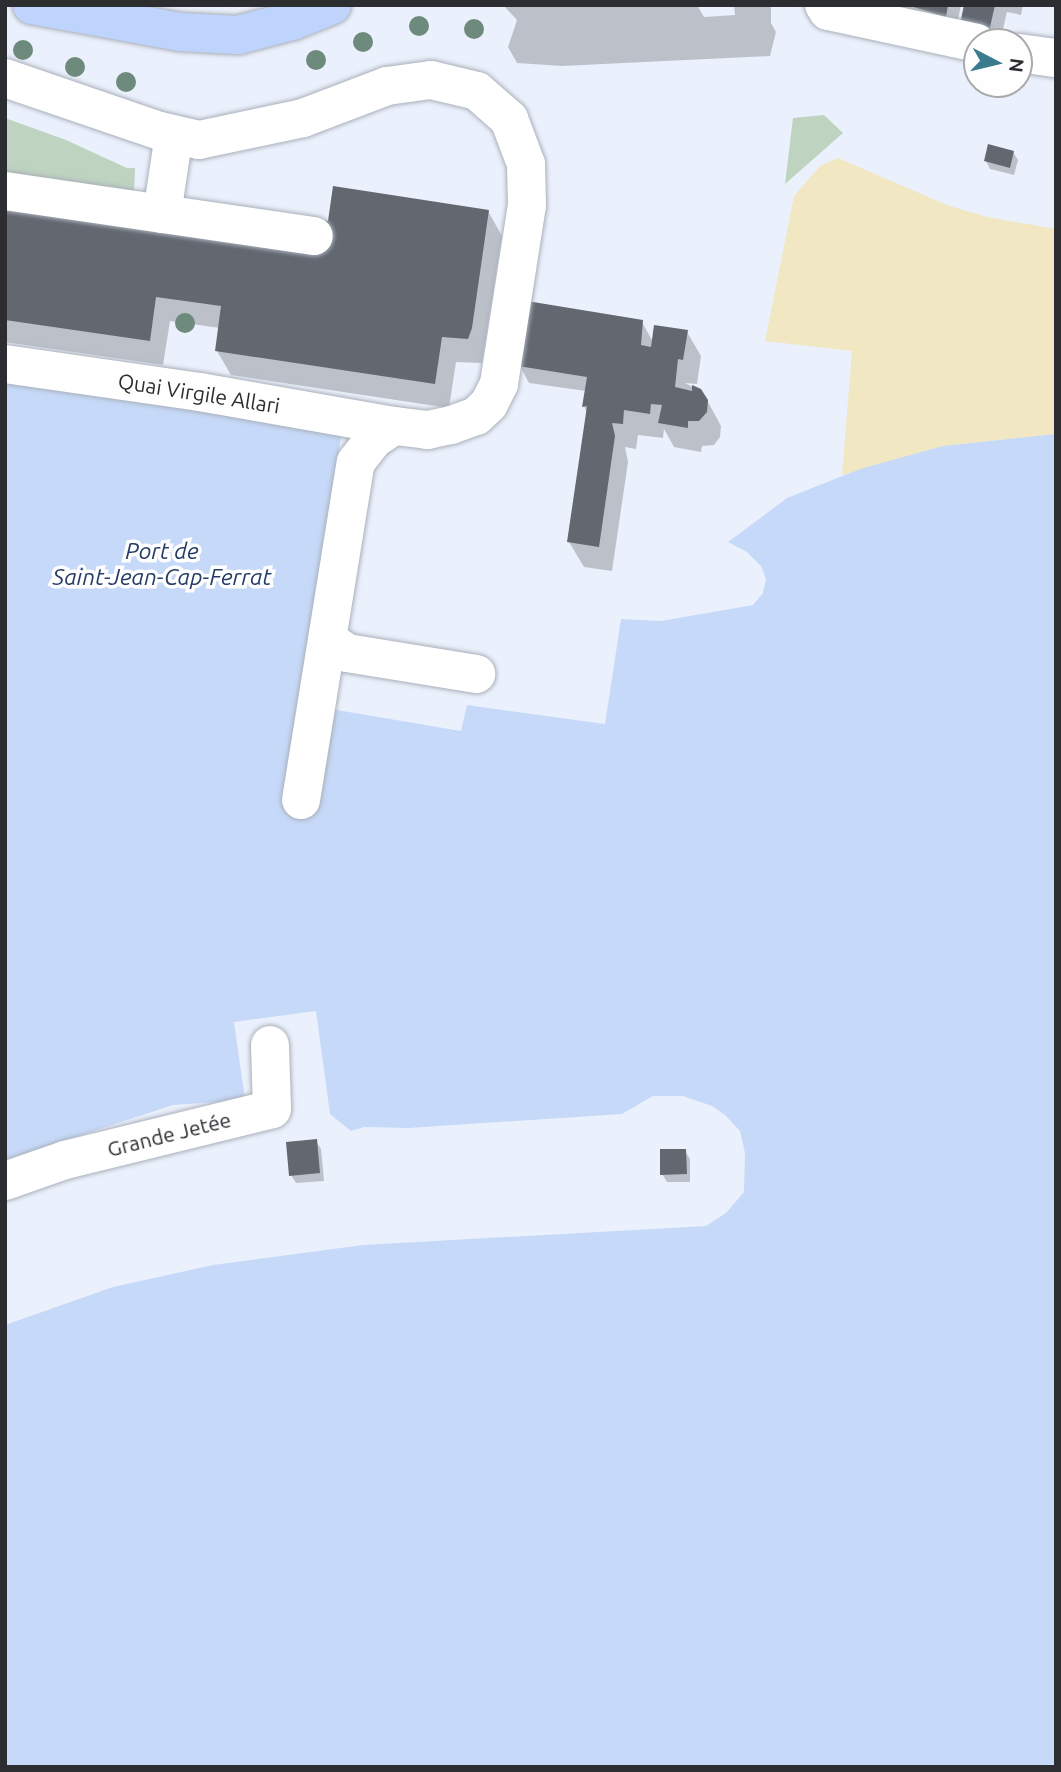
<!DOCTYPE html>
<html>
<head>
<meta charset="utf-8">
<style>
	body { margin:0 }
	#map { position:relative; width:1061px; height:1772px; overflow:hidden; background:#ebf1fc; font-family:Ubuntu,sans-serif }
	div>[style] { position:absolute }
	.green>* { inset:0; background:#bed3c0 }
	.sand>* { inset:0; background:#f1e7c2 }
	.water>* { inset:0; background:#c6d9f8 }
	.shadow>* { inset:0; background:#0003 }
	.building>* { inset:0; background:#626770 }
	.roads { filter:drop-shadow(0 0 2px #aab0ba) drop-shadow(0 0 2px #aab0ba) }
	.minor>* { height:38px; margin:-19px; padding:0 19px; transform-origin:19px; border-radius:19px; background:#fff }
	.major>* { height:38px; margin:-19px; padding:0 19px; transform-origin:19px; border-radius:19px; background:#bed4fd }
	.trees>* { width:20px; height:20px; margin:-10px; border-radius:50%; background:#6e8a7c }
	span { translate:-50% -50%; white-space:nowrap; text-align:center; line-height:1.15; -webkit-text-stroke:7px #fefefe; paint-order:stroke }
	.street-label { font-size:21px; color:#2b2d31 }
	.water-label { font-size:23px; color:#253d66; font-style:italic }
	.frame { position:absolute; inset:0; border:7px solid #2b2d31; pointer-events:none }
	.north { position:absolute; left:963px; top:28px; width:70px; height:70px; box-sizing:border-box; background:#fefefe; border:2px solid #aaaaac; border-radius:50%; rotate:97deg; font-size:19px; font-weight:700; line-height:28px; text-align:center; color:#2b2d31 }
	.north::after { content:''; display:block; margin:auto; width:24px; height:32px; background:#3a7c8d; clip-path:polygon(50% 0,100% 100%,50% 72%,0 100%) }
</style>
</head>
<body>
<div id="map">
	<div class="green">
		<i style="clip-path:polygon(824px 115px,843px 133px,785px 184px,793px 118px)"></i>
		<i style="clip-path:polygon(5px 118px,66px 140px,127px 168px,135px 168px,134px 192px,5px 174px)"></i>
	</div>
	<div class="sand">
		<i style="clip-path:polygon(838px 158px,947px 205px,987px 217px,1056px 229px,1056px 434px,943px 446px,842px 475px,852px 351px,765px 341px,794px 196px,820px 166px)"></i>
	</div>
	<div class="water">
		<i style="clip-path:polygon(5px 383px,342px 430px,307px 660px,331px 709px,461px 731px,467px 705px,605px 724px,621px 619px,661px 621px,753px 605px,763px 593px,766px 579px,761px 566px,747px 552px,728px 542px,787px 498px,860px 469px,943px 446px,1056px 434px,1056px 1767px,5px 1767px,5px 1325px,113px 1287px,213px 1265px,363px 1245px,706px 1226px,726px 1213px,744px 1192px,745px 1153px,740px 1131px,725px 1115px,712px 1106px,683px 1096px,653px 1096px,622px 1114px,409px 1128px,364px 1127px,351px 1131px,330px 1114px,316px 1011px,234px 1022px,245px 1100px,173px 1105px,5px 1160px)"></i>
	</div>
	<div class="shadow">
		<i style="clip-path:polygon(503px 5px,697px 5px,704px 17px,735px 15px,734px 5px,771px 5px,771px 23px,776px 32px,770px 56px,562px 66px,517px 63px,508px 47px,517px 20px)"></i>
		<i style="clip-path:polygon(878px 5px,961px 5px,955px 33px)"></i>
		<i style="clip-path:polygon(966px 5px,1023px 5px,1021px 15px,1007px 12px,1000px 42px,977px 42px)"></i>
		<i style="clip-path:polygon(1013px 152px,1018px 160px,1014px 175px,990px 169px,986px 161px)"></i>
		<i style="clip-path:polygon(5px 175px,330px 223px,488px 211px,502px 236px,482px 363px,456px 362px,449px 408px,231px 375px,217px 351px,220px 328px,170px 321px,163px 365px,5px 342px)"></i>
		<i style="clip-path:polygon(642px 322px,653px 342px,687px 332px,701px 356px,697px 384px,685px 383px,700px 391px,707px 400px,721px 426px,720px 437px,714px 445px,702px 446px,701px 452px,674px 447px,664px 429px,663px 438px,638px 435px,636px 449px,625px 447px,628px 462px,612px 571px,584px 567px,569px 542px,587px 413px,584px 406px,586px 391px,529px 383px,520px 366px)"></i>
		<i style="clip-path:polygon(316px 1141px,321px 1149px,324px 1181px,296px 1183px,291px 1175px)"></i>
		<i style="clip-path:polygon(685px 1151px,690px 1159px,690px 1182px,667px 1182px,662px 1174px)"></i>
	</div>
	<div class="building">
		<i style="clip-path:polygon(907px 5px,948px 5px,946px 17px)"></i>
		<i style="clip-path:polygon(964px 5px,995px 5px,988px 36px,959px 29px)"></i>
		<i style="clip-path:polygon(988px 144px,1014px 151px,1010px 168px,984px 161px)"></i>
		<i style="clip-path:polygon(5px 174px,328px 221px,333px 186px,489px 210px,472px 328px,468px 339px,442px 337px,435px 384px,215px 351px,221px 306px,156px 297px,150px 341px,5px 320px)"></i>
		<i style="clip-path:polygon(527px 301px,643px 320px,641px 345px,651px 347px,654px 325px,688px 330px,683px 360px,678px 359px,675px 387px,692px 391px,692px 385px,701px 389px,708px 400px,707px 412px,699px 421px,688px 421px,688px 428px,658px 423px,662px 405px,651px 404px,650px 414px,624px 410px,623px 424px,612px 423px,615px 436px,599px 547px,567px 542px,587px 406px,582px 407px,587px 377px,518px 366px)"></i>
		<i style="clip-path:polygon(317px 1139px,320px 1173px,289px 1176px,286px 1142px)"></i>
		<i style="clip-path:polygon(660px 1149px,686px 1149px,687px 1174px,660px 1175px)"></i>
	</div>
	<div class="roads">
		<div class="minor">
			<i style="left:824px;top:5px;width:7px;rotate:56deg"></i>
			<i style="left:828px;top:11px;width:152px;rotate:12.1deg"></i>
			<i style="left:1019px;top:53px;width:37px;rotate:8deg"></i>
			<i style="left:5px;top:78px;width:164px;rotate:18.9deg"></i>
			<i style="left:160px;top:131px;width:40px;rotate:13deg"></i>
			<i style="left:199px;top:140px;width:106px;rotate:-11.9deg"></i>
			<i style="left:303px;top:118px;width:90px;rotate:-20.9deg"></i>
			<i style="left:387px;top:86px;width:44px;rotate:-7.8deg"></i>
			<i style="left:431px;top:80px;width:47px;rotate:13.4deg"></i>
			<i style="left:477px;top:91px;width:43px;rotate:41.2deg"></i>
			<i style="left:509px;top:119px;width:48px;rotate:69.3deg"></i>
			<i style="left:526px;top:164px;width:41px;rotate:88.6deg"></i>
			<i style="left:527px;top:205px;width:181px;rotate:98.9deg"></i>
			<i style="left:499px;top:384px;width:22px;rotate:117deg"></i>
			<i style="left:489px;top:404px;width:18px;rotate:137deg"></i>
			<i style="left:476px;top:416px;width:27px;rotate:160deg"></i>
			<i style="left:451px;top:425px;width:24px;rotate:168deg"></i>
			<i style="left:428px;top:430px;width:35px;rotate:-173deg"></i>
			<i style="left:393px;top:426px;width:196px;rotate:-170deg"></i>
			<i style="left:200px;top:392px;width:197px;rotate:-171.8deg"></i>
			<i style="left:5px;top:191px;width:312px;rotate:8.3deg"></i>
			<i style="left:162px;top:214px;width:80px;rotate:-81.4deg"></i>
			<i style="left:328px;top:640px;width:23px;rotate:34deg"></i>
			<i style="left:347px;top:653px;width:131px;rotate:9.2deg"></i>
			<i style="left:301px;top:800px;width:342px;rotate:-80.8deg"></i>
			<i style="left:356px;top:462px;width:29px;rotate:-52deg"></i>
			<i style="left:374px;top:439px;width:23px;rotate:-34deg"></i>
			<i style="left:5px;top:1181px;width:64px;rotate:-19.3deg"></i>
			<i style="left:65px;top:1160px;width:213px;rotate:-13.8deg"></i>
			<i style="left:272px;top:1109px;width:64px;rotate:-91.8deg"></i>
		</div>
		<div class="major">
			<i style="left:32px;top:5px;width:150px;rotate:10.3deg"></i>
			<i style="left:180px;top:32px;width:58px;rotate:3deg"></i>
			<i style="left:238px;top:35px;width:56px;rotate:-14.5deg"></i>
			<i style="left:292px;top:21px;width:43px;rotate:-21.8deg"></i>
		</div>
	</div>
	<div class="trees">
		<i style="left:419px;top:26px"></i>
		<i style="left:474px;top:29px"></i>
		<i style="left:363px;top:42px"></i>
		<i style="left:23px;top:50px"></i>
		<i style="left:316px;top:60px"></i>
		<i style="left:75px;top:67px"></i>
		<i style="left:126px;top:82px"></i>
		<i style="left:185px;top:323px"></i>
	</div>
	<div class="street-label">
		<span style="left:199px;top:393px;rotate:9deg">Quai Virgile Allari</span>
		<span style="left:169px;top:1134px;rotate:-14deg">Grande Jetée</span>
	</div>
	<div class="water-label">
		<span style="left:162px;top:564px">Port de<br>Saint-Jean-Cap-Ferrat</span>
	</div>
	<div class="frame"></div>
	<div class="north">N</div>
</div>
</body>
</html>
